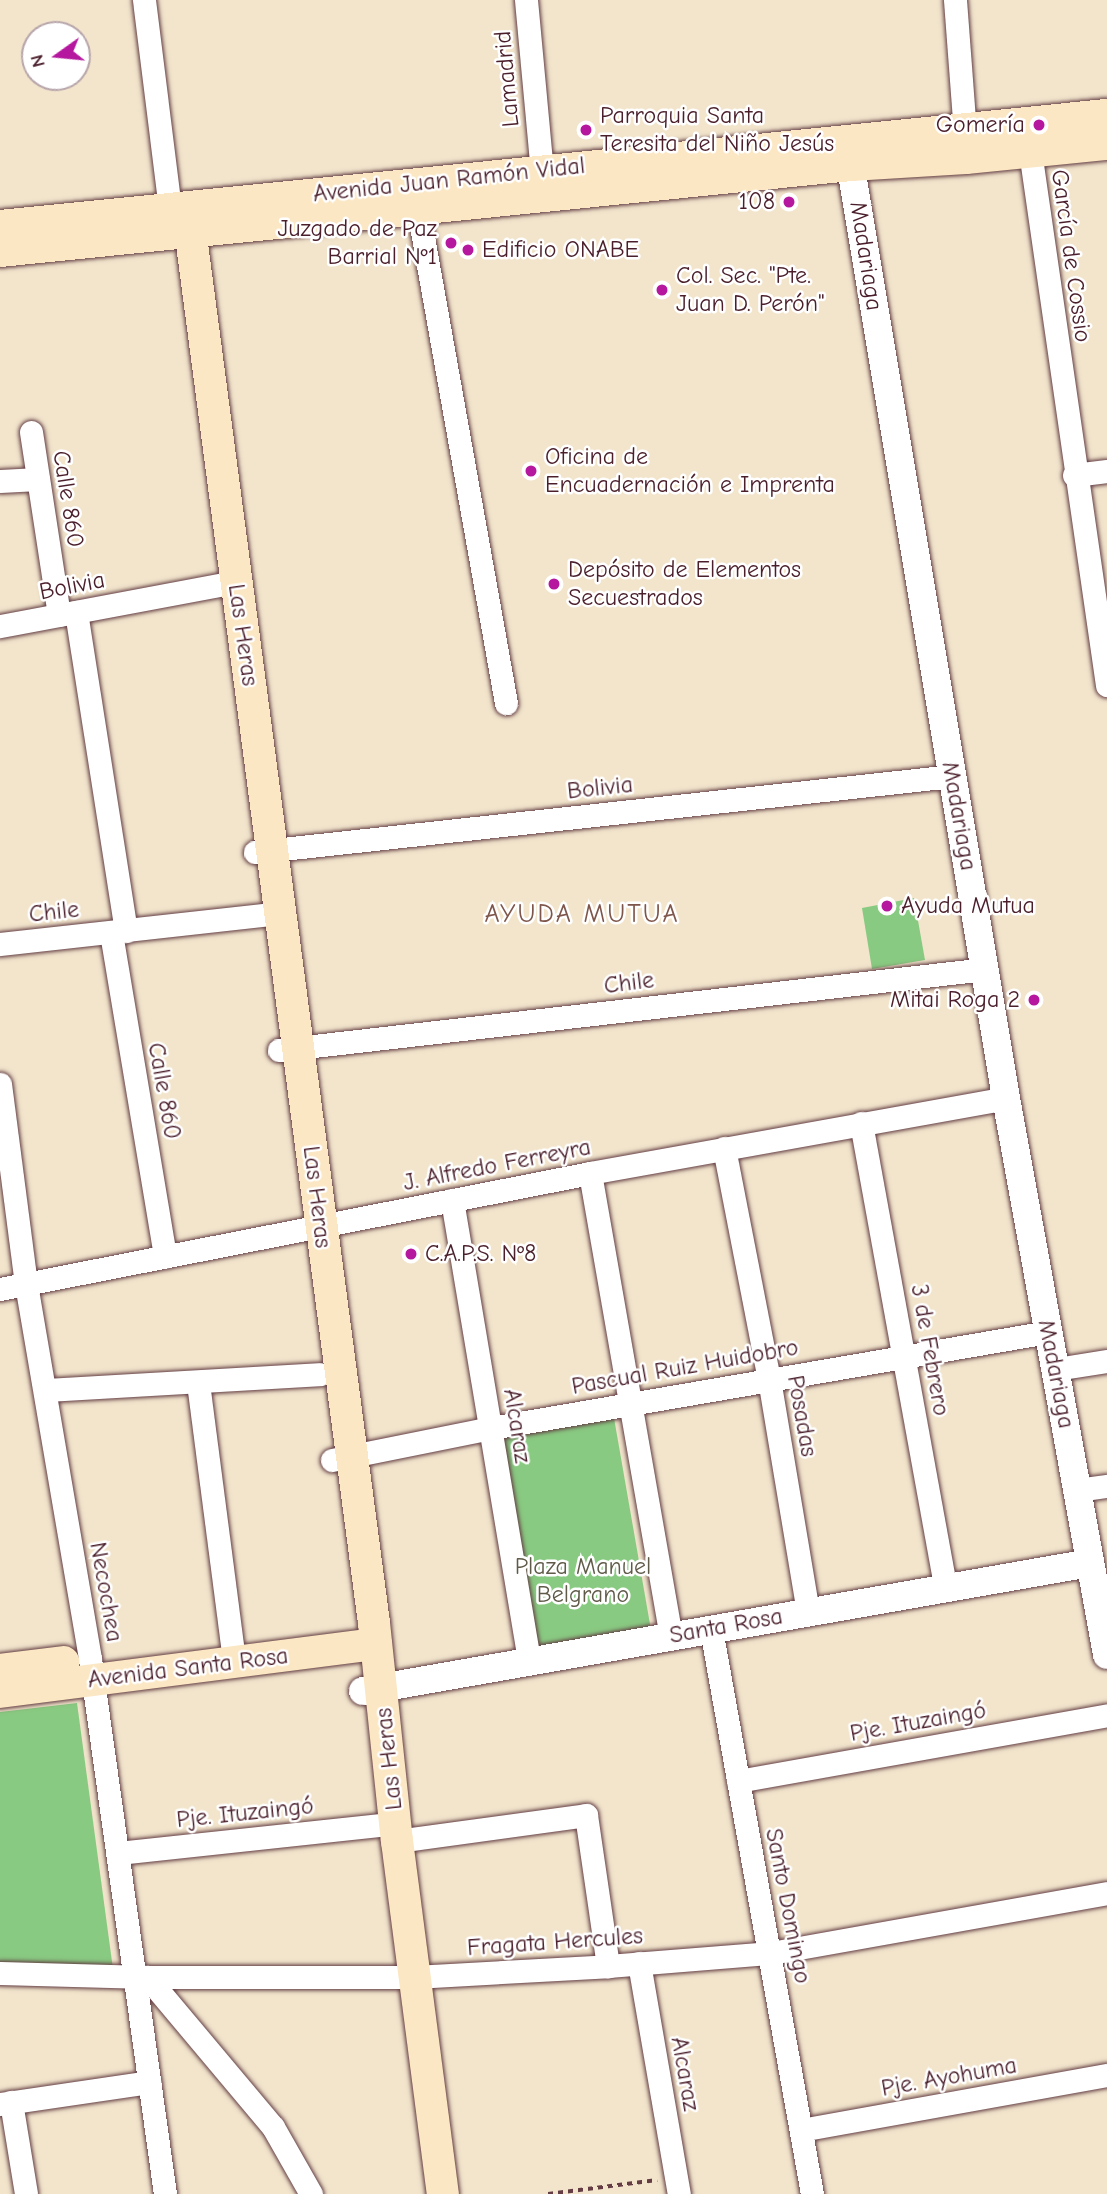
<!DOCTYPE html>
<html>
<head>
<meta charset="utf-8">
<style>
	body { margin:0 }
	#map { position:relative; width:1107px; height:2194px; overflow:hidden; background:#f2e5cc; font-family:"Comic Neue",sans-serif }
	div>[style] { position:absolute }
	.green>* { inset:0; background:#89ca82 }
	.path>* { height:3.5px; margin-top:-1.75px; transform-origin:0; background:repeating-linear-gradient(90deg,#633d43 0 5px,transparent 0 10px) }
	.roads { filter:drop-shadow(0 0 2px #633d43) drop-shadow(0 0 2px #633d43) }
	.minor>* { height:23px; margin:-11.5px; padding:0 11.5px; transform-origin:11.5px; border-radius:11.5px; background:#fff }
	.tertiary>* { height:28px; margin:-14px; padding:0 14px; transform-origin:14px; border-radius:14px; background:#fff }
	.secondary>* { height:32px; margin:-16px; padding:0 16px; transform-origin:16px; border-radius:16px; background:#fbe7c3 }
	.dots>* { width:19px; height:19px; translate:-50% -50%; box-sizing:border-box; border:4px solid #fff; border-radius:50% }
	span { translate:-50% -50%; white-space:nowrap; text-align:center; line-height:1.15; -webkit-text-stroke:5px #fff; paint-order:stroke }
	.street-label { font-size:24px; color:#4a1f2b }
	.poi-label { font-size:24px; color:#4a1f2b }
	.left { translate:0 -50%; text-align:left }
	.right { translate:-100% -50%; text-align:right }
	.park-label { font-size:24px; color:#605b49 }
	.neighbourhood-label { font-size:26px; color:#7e554a; letter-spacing:2px }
	.north { position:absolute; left:21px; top:21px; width:70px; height:70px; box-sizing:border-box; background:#fff; border:2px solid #b7a5aa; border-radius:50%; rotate:255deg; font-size:19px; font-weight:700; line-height:28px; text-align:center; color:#4a1f2b }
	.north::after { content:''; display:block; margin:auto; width:24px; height:32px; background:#b5179e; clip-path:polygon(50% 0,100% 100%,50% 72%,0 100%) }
</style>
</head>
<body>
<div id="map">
	<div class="green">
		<i style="clip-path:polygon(914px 898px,925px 960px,872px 969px,862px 908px)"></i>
		<i style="clip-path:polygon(614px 1418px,651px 1630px,534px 1649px,498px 1433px)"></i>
		<i style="clip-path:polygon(77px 1703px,113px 1969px,0 1966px,0 1712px)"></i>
	</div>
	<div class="path">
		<i style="left:548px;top:2194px;width:110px;rotate:-7.3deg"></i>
	</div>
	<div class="roads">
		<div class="minor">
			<i style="left:144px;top:0;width:210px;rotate:82.9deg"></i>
			<i style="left:526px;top:0;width:186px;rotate:84.7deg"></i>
			<i style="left:955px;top:0;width:145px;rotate:85.7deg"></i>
			<i style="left:1028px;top:137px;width:554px;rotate:81.8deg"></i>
			<i style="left:418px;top:209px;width:502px;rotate:79.9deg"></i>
			<i style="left:31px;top:432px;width:185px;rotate:81.3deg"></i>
			<i style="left:1074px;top:475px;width:33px;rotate:-7deg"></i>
			<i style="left:0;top:481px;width:38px;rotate:-3deg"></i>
			<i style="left:76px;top:612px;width:323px;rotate:81.1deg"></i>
			<i style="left:0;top:626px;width:239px;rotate:-10.6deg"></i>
			<i style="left:255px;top:852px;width:701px;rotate:-6.22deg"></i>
			<i style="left:111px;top:933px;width:328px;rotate:80.5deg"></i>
			<i style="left:0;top:944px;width:283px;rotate:-6.3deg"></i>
			<i style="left:279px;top:1050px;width:711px;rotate:-6.54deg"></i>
			<i style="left:0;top:1084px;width:202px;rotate:82.6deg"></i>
			<i style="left:26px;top:1284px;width:380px;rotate:80.3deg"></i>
			<i style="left:90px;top:1659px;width:540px;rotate:82.02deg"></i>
			<i style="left:861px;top:1123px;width:472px;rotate:79.7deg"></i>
			<i style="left:724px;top:1148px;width:235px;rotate:79deg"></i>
			<i style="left:769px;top:1379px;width:236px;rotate:80.5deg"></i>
			<i style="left:590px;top:1173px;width:470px;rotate:80.1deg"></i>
			<i style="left:452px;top:1200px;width:468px;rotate:80.5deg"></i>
			<i style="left:0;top:1289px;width:601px;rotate:-11.12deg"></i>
			<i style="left:590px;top:1173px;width:423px;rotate:-10.2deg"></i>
			<i style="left:1056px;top:1369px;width:52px;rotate:-8.9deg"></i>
			<i style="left:198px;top:1383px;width:281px;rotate:82.6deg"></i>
			<i style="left:45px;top:1390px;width:275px;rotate:-3.3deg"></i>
			<i style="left:332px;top:1460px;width:162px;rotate:-11.4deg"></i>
			<i style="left:491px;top:1428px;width:565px;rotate:-9.78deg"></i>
			<i style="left:1077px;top:1490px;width:30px;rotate:-8deg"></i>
			<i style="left:711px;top:1629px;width:574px;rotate:79.86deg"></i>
			<i style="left:738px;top:1781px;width:375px;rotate:-10.1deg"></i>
			<i style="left:397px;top:1841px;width:191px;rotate:-7.8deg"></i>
			<i style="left:586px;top:1815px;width:153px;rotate:81.7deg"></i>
			<i style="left:118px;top:1853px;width:262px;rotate:-6.1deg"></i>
			<i style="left:639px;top:1963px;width:234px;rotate:80.2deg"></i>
			<i style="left:0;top:1973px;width:147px;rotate:1.6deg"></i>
			<i style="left:147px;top:1977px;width:267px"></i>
			<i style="left:414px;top:1977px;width:194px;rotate:-3.2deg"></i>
			<i style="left:608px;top:1966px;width:164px;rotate:-4.6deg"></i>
			<i style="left:771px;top:1953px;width:341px;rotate:-10.1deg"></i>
			<i style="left:147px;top:1977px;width:196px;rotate:50deg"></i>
			<i style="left:273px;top:2127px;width:77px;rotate:60.4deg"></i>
			<i style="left:11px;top:2102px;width:93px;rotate:80.7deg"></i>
			<i style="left:0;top:2104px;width:151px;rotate:-8.4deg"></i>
			<i style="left:801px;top:2130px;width:311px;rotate:-10.2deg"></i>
		</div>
		<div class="tertiary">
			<i style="left:847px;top:144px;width:967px;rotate:80.54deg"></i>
			<i style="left:1006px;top:1098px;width:566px;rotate:79.72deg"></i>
			<i style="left:363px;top:1691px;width:738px;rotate:-9.99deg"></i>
		</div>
		<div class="secondary">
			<i style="left:0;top:226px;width:1113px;rotate:-5.73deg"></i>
			<i style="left:190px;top:229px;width:1406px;rotate:82.48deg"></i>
			<i style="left:374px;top:1623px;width:219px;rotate:84deg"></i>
			<i style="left:397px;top:1841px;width:356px;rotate:82.6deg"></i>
			<i style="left:0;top:251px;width:855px;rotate:-5.77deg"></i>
			<i style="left:851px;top:165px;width:115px;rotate:-3.5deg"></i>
			<i style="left:966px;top:158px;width:142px;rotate:-5.7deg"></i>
			<i style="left:0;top:1670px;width:64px;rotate:-7.1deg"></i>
			<i style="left:0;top:1692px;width:379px;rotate:-7.3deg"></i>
		</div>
	</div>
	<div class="dots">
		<i style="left:1039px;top:125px;background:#b5179e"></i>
		<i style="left:586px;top:130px;background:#b5179e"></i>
		<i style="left:789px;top:202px;background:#b5179e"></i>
		<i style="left:451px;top:243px;background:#b5179e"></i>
		<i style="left:468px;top:250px;background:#b5179e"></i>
		<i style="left:662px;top:290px;background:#b5179e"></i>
		<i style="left:531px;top:471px;background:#b5179e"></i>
		<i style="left:554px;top:584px;background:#b5179e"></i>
		<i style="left:887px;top:906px;background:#b5179e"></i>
		<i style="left:1034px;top:1000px;background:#b5179e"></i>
		<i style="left:411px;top:1254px;background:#b5179e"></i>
	</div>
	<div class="street-label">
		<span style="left:507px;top:79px;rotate:-95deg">Lamadrid</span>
		<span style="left:449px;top:180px;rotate:-6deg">Avenida Juan Ramón Vidal</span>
		<span style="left:866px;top:256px;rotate:81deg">Madariaga</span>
		<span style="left:1071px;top:256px;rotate:82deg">García de Cossio</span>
		<span style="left:68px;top:499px;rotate:81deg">Calle 860</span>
		<span style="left:72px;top:586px;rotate:-11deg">Bolivia</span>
		<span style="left:243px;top:635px;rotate:82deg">Las Heras</span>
		<span style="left:600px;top:788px;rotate:-6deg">Bolivia</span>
		<span style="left:959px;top:816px;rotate:80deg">Madariaga</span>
		<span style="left:54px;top:912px;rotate:-6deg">Chile</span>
		<span style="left:629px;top:983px;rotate:-7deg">Chile</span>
		<span style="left:164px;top:1091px;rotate:80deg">Calle 860</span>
		<span style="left:497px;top:1165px;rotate:-11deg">J. Alfredo Ferreyra</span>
		<span style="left:317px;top:1197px;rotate:83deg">Las Heras</span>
		<span style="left:930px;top:1350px;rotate:80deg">3 de Febrero</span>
		<span style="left:685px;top:1367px;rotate:-10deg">Pascual Ruiz Huidobro</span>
		<span style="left:1056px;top:1374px;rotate:79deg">Madariaga</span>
		<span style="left:802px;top:1416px;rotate:80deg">Posadas</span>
		<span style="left:517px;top:1426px;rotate:81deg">Alcaraz</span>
		<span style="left:106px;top:1592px;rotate:80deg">Necochea</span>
		<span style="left:726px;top:1626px;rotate:-10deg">Santa Rosa</span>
		<span style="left:188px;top:1668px;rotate:-7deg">Avenida Santa Rosa</span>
		<span style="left:918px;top:1722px;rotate:-10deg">Pje. Ituzaingó</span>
		<span style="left:389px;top:1759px;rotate:-96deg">Las Heras</span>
		<span style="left:245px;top:1813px;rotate:-6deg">Pje. Ituzaingó</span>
		<span style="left:788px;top:1906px;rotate:79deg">Santo Domingo</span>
		<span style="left:555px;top:1942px;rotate:-4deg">Fragata Hercules</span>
		<span style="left:685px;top:2074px;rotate:80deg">Alcaraz</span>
		<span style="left:949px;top:2077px;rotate:-10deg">Pje. Ayohuma</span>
	</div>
	<div class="poi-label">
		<span class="left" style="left:600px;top:130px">Parroquia Santa<br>Teresita del Niño Jesús</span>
		<span class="right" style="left:1025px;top:125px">Gomería</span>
		<span class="right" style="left:775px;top:202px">108</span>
		<span class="right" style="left:437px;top:243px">Juzgado de Paz<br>Barrial Nº1</span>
		<span class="left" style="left:482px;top:250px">Edificio ONABE</span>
		<span class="left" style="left:676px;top:290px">Col. Sec. "Pte.<br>Juan D. Perón"</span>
		<span class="left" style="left:545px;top:471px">Oficina de<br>Encuadernación e Imprenta</span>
		<span class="left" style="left:568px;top:584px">Depósito de Elementos<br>Secuestrados</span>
		<span class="left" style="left:901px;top:906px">Ayuda Mutua</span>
		<span class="right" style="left:1020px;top:1000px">Mitai Roga 2</span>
		<span class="left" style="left:425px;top:1254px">C.A.P.S. Nº8</span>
	</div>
	<div class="park-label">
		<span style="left:583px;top:1581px">Plaza Manuel<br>Belgrano</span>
	</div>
	<div class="neighbourhood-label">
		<span style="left:582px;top:915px">AYUDA MUTUA</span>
	</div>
	<div class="north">N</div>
</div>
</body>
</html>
